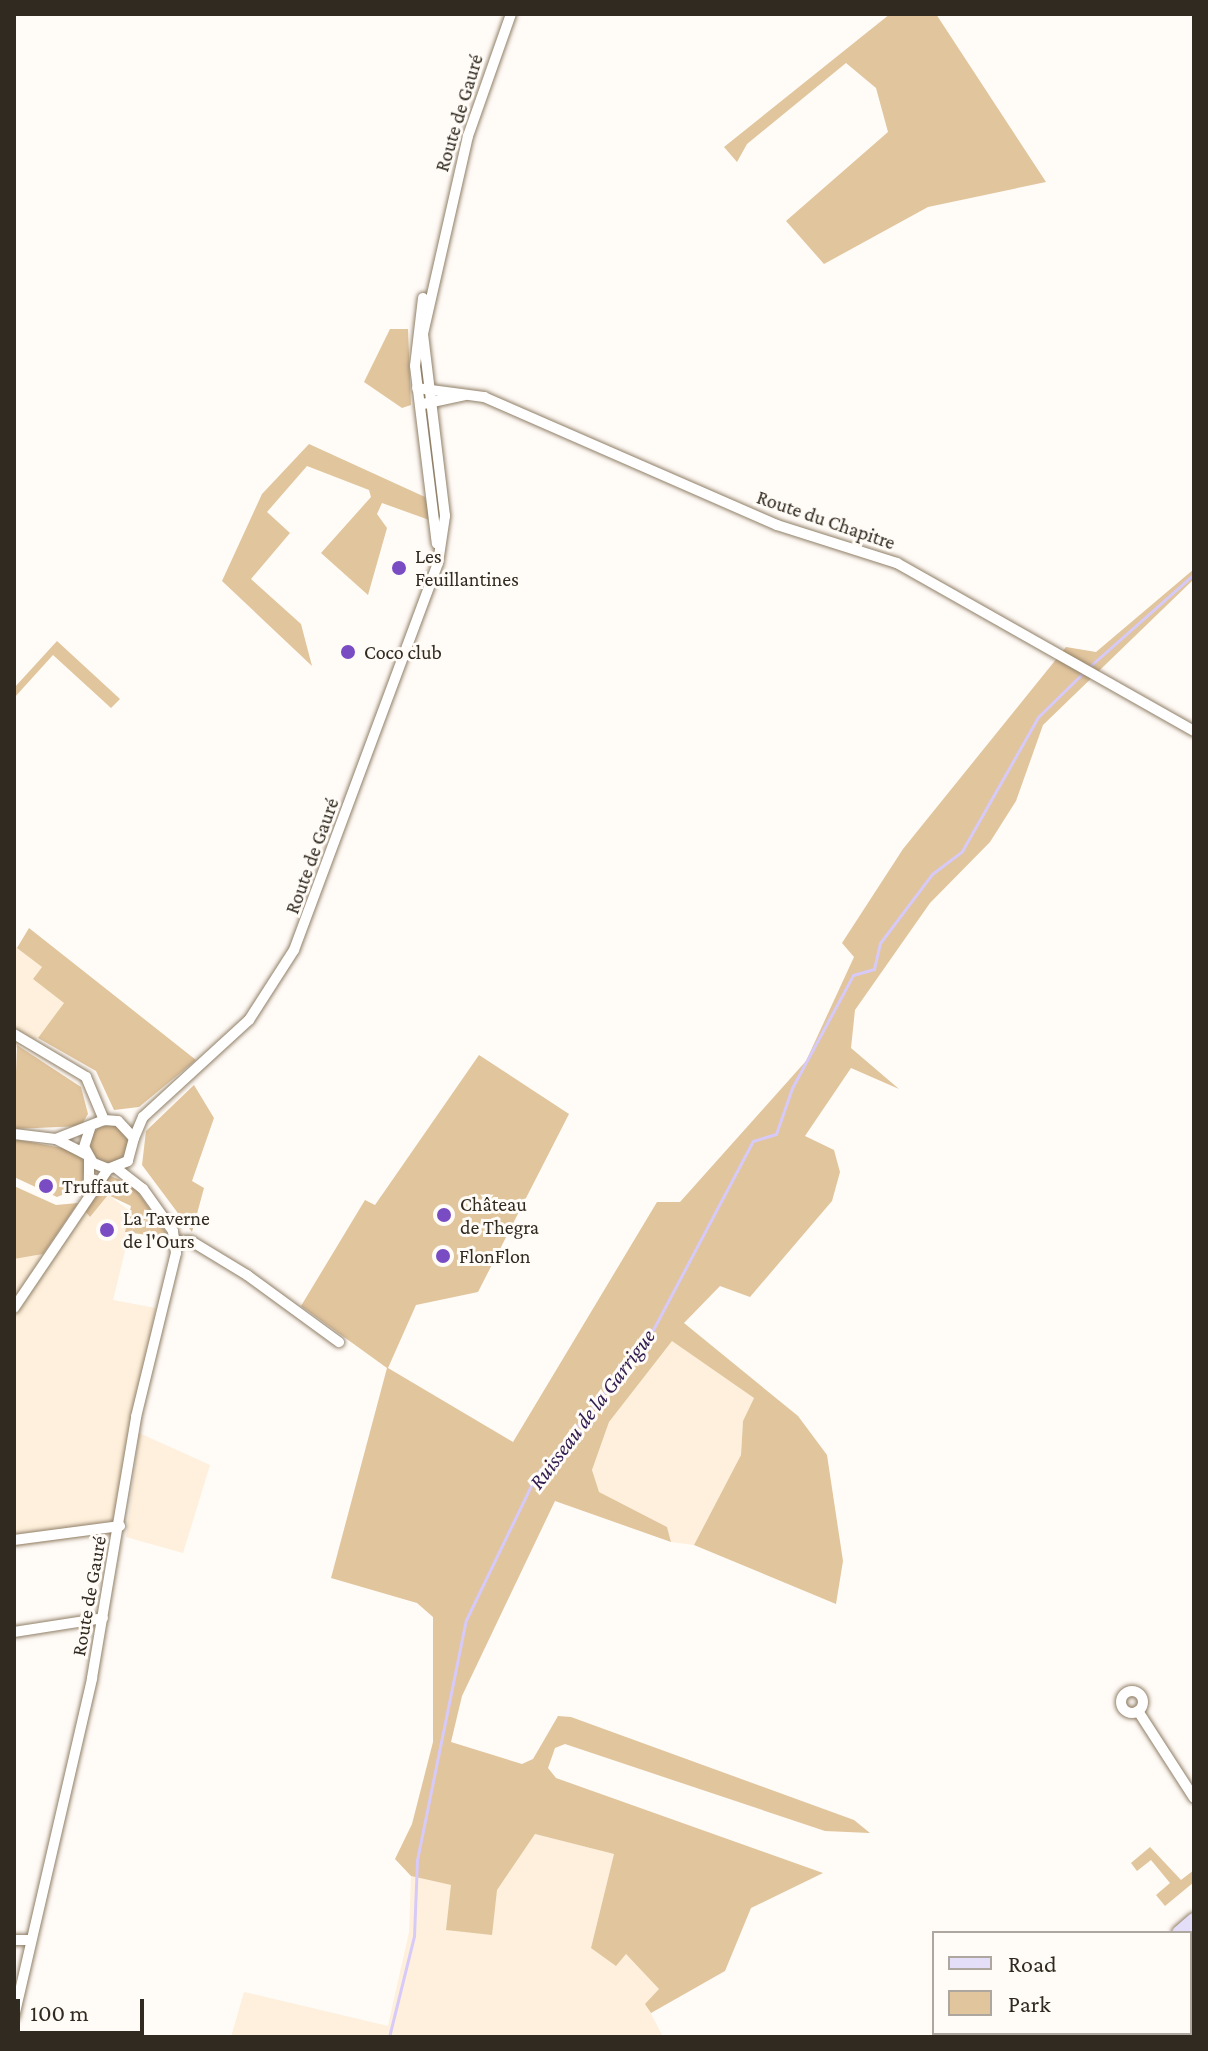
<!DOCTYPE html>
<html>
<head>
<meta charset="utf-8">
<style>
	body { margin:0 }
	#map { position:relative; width:1208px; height:2051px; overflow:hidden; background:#fffbf6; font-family:"Crimson Pro",serif }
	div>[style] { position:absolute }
	.built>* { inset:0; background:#fef0dc }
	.green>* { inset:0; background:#e1c59d }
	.round { border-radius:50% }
	.stream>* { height:3px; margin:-1.5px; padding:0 1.5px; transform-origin:1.5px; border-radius:1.5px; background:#d7caf8 }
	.roads { filter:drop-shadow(0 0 2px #907f67) drop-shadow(0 0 2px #907f67) }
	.minor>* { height:10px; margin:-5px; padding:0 5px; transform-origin:5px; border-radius:5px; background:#fff }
	.minor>.ring { margin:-5px; padding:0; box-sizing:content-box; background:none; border:10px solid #fff; border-radius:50% }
	.major>* { height:14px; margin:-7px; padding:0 7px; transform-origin:7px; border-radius:7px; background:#e5def8 }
	.dots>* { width:22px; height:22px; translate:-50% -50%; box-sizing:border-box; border:4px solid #fffbf6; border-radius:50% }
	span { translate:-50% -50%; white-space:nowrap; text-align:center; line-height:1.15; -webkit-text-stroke:6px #fffbf6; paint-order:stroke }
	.street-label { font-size:20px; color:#312a20 }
	.poi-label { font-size:20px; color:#312a20 }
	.left { translate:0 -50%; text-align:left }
	.water-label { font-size:22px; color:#301c51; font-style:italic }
	.frame { position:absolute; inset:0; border:16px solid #312a20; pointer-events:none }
	.legend { position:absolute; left:932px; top:1931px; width:260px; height:104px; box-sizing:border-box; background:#fffbf6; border:2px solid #ada7a0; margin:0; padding:10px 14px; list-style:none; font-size:24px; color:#312a20 }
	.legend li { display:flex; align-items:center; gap:16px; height:40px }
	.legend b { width:40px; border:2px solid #ada7a0 }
	.scale { position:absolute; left:16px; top:1999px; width:128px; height:36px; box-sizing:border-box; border:4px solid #312a20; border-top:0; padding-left:10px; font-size:24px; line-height:28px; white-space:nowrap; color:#312a20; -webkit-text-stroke:6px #fffbf6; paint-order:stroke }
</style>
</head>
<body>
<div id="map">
	<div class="built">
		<i style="clip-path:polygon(14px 945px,42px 967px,33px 979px,65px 1003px,38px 1038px,14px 1049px)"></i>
		<i style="clip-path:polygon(108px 1195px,134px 1214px,113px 1300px,156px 1308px,111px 1533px,14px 1547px,14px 1259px,43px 1254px,78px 1203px,90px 1217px)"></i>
		<i style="clip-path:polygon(672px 1340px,754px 1398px,743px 1421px,741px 1455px,694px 1545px,671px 1542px,667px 1527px,598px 1492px,592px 1470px,609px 1422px)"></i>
		<i style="clip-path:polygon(139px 1433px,210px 1465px,183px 1553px,126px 1537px)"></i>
		<i style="clip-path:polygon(535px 1834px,614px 1854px,591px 1948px,626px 1954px,660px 1989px,646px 2004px,663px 2037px,231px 2037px,244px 1992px,388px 2026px,409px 1932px,411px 1876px,451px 1885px)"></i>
	</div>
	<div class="green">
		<i style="clip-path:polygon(890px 14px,936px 14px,1046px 182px,928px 207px,824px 264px,786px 221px,888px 132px,876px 88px,846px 63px,747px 144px,737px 162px,724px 147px)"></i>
		<i style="clip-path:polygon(390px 329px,408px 329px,411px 405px,402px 408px,364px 382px)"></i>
		<i style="clip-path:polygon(309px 444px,425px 497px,432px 521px,382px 503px,377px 514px,387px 528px,368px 595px,321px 553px,371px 497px,369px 490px,307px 466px,267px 512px,290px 533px,251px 579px,301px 624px,312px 666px,222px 581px,262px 494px)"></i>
		<i style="clip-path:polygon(1194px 569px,1194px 579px,1043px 725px,1016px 801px,990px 842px,930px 903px,855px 1010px,851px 1048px,899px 1089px,851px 1068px,805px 1136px,834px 1150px,840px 1172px,832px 1201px,750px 1297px,720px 1286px,684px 1323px,798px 1416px,827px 1455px,843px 1561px,836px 1604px,694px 1545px,741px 1455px,743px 1421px,754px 1398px,672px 1341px,609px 1422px,592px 1470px,599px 1492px,667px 1527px,671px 1542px,555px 1501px,462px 1696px,451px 1742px,522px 1764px,533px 1759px,558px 1716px,571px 1717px,854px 1820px,870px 1833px,825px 1831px,565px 1744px,555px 1748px,548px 1768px,556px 1778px,823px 1873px,751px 1908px,725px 1971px,651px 2013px,645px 2004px,659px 1989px,626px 1954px,616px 1966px,591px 1948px,614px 1854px,535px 1834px,497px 1890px,492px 1935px,446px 1930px,451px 1885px,411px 1876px,395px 1859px,412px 1824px,433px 1742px,433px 1617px,417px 1603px,331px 1578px,387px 1368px,301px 1306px,365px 1200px,375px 1205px,479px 1055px,569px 1114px,478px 1292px,416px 1305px,388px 1368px,513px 1442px,657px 1202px,680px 1202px,806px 1061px,854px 957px,842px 943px,903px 849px,1066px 647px,1096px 652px)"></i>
		<i style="clip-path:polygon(57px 641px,120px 699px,111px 708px,53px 655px,14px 698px,14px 688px)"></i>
		<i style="clip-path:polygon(29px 928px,196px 1060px,139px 1107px,114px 1110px,96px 1071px,38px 1038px,64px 1003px,33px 979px,42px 967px,17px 948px)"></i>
		<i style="clip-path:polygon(17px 1045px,81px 1087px,88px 1114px,81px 1126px,14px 1129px)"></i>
		<i style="clip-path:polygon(194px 1085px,214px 1118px,192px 1181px,204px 1188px,192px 1232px,142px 1165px,146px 1131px)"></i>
		<i class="round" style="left:90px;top:1125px;width:38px;height:38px"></i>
		<i style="clip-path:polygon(14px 1139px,73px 1150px,85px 1162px,82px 1187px,57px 1197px,14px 1177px)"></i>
		<i style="clip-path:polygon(108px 1175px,133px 1185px,170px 1238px,125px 1232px,131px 1206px,108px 1195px,90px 1217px,85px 1211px)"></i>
		<i style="clip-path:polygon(14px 1186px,56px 1205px,78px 1203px,43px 1254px,14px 1259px)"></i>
		<i style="clip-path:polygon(1150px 1847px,1181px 1880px,1194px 1870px,1194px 1882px,1165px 1906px,1156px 1895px,1170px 1883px,1151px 1860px,1137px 1871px,1131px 1863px)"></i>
	</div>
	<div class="stream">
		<i style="left:1089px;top:667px;width:140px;rotate:-41.5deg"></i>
		<i style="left:389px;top:2037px;width:104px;rotate:-76.1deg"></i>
		<i style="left:414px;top:1936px;width:76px;rotate:-87.7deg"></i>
		<i style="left:417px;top:1860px;width:245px;rotate:-78.5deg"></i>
		<i style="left:466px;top:1620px;width:161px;rotate:-64.2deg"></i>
		<i style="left:536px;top:1475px;width:174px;rotate:-50.4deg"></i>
		<i style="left:647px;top:1341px;width:226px;rotate:-62.1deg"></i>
		<i style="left:753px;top:1141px;width:24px;rotate:-17deg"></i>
		<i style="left:776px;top:1134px;width:49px;rotate:-70.8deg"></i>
		<i style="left:792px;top:1088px;width:128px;rotate:-61.6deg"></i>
		<i style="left:853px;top:975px;width:22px;rotate:-16deg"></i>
		<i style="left:874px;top:969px;width:27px;rotate:-77deg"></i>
		<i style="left:880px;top:943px;width:86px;rotate:-53deg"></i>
		<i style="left:932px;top:874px;width:38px;rotate:-37deg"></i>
		<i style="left:962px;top:851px;width:154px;rotate:-60.4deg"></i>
		<i style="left:1038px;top:717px;width:64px;rotate:-44.4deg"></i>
	</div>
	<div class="roads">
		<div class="minor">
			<i style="left:423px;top:298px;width:68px;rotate:96.7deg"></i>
			<i style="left:415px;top:366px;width:179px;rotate:83deg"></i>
			<i style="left:417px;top:388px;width:68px;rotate:7.7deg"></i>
			<i style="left:484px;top:397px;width:320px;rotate:23.6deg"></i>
			<i style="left:777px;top:525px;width:126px;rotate:17.6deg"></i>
			<i style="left:897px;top:563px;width:341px;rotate:29.5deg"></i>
			<i style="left:423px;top:404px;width:43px;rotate:-12.1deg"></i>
			<i style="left:14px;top:1034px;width:84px;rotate:30.8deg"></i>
			<i style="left:86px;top:1077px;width:47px;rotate:67.3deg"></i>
			<i style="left:14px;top:1134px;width:42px;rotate:6.8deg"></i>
			<i style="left:56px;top:1139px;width:34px;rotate:27deg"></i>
			<i style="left:134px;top:1138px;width:23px;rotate:-67deg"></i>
			<i style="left:143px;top:1117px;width:144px;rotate:-42.5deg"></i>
			<i style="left:249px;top:1020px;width:83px;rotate:-57.3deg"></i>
			<i style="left:294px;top:950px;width:413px;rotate:-69.6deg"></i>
			<i style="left:438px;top:563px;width:48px;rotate:-81.5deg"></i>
			<i style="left:445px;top:516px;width:183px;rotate:-96.9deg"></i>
			<i style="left:423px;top:334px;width:203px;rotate:-77.2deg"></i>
			<i style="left:468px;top:136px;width:129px;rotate:-70.6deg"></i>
			<i style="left:56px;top:1139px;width:52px;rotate:-21.6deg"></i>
			<i style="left:104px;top:1120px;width:14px;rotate:4deg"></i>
			<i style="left:118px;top:1121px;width:23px;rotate:47deg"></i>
			<i style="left:134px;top:1138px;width:24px;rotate:105deg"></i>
			<i style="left:128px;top:1161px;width:22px;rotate:158deg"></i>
			<i style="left:108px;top:1169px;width:16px;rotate:-158deg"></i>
			<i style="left:93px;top:1163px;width:18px;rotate:-119deg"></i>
			<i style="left:84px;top:1147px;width:20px;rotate:-72deg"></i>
			<i style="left:89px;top:1159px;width:34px;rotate:90deg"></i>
			<i style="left:177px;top:1241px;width:14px"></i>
			<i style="left:191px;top:1241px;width:66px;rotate:31.3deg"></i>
			<i style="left:247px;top:1275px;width:114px;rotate:36.1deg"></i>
			<i style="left:14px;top:1308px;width:168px;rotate:-55.9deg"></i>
			<i style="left:14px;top:1540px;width:107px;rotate:-7.5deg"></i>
			<i style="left:14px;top:1632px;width:90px;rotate:-8.9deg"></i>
			<i class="ring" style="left:1121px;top:1691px;width:12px;height:12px"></i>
			<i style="left:1138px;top:1711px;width:103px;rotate:57.2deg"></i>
			<i style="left:14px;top:1940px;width:15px"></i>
			<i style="left:14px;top:2017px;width:348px;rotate:-77deg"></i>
			<i style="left:92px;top:1678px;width:265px;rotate:-80.4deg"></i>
			<i style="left:136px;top:1417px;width:169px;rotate:-76.3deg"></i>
			<i style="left:176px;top:1253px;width:22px;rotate:-98deg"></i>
			<i style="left:173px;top:1231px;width:52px;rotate:-125.5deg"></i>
			<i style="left:143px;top:1189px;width:34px;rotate:-142deg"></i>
		</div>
		<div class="major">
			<i style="left:1179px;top:1933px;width:20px;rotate:-41deg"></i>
			<i style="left:1052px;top:2037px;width:7px;rotate:-34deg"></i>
		</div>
	</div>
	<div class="dots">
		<i style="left:399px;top:568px;background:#7a4cc4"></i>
		<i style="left:348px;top:652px;background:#7a4cc4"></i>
		<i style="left:46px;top:1186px;background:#7a4cc4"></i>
		<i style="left:444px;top:1215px;background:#7a4cc4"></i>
		<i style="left:107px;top:1230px;background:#7a4cc4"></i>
		<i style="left:443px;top:1256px;background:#7a4cc4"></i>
	</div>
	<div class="street-label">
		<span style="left:459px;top:113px;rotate:-73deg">Route de Gauré</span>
		<span style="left:826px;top:520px;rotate:19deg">Route du Chapitre</span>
		<span style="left:312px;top:856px;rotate:-70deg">Route de Gauré</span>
		<span style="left:89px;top:1596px;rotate:-80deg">Route de Gauré</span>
	</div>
	<div class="poi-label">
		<span class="left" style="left:415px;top:568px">Les<br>Feuillantines</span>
		<span class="left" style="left:364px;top:652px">Coco club</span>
		<span class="left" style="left:62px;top:1186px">Truffaut</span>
		<span class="left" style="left:460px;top:1216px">Château<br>de Thegra</span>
		<span class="left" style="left:123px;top:1230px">La Taverne<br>de l'Ours</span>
		<span class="left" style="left:459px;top:1256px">FlonFlon</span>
	</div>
	<div class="water-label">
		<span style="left:592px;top:1409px;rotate:-53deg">Ruisseau de la Garrigue</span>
	</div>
	<div class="frame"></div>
	<ul class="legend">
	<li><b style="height:10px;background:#e5def8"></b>Road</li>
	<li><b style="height:22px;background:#e1c59d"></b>Park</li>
	</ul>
	<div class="scale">100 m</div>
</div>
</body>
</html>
